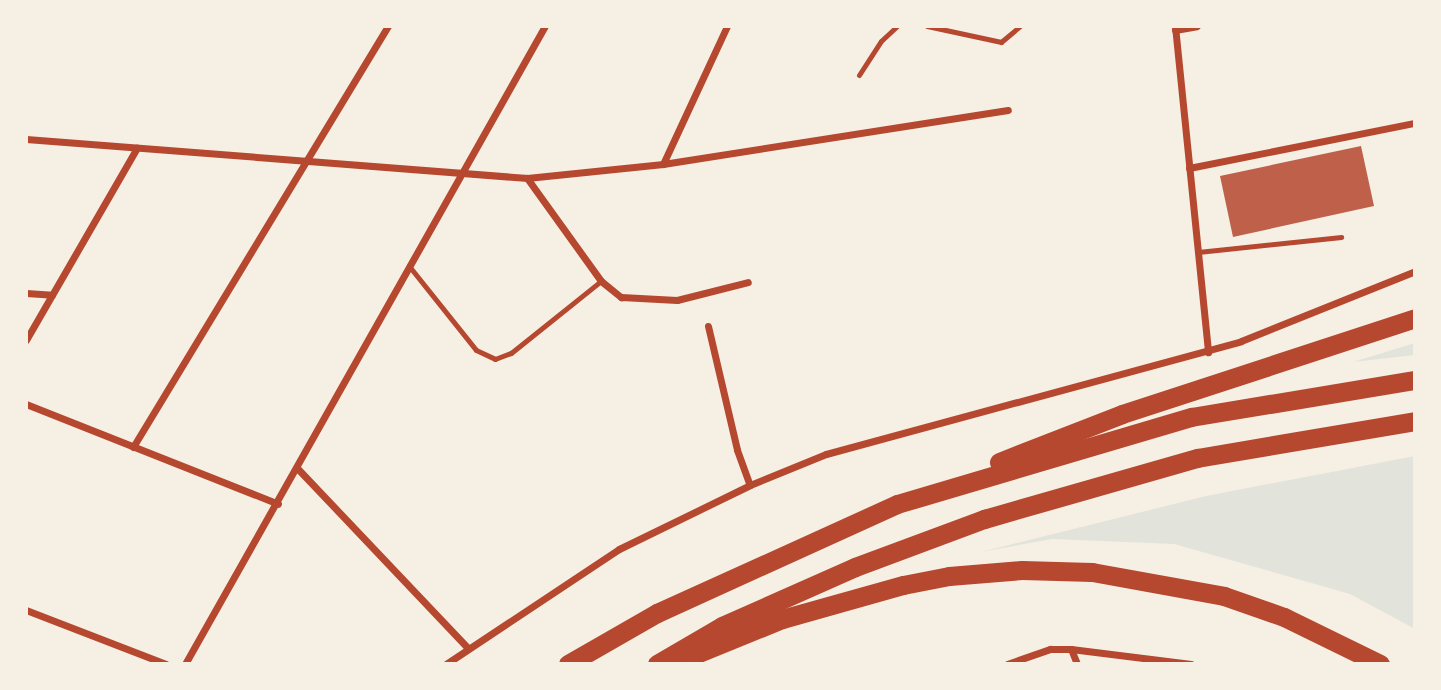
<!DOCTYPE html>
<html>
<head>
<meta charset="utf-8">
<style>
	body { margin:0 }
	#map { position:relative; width:1441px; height:690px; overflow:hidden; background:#f6efe4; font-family:Roboto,sans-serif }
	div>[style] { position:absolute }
	.green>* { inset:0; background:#e2e4dc }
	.building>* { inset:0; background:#bf614a }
	.service>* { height:5px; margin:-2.5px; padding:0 2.5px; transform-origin:2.5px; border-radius:2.5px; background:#b5482f }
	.minor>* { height:7px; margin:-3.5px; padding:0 3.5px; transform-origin:3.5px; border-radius:3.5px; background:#b5482f }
	.trunk>* { height:19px; margin:-9.5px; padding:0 9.5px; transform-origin:9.5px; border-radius:9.5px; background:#b5482f }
	span { translate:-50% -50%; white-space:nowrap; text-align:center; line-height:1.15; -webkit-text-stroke:6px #f6efe4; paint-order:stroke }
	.frame { position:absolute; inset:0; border:28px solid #f6efe4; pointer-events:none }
</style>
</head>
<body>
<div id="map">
	<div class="green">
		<i style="clip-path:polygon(1415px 343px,1415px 355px,1353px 362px)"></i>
		<i style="clip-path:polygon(1415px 456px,1415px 629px,1350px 594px,1174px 544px,1052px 539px,981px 552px,1206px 496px)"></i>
	</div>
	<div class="building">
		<i style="clip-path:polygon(1361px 146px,1374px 206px,1233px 237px,1220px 176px)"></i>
	</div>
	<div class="service">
		<i style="left:927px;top:26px;width:76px;rotate:12.2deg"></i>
		<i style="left:1001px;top:42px;width:25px;rotate:-40deg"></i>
		<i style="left:859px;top:75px;width:40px;rotate:-57.1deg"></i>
		<i style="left:881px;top:41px;width:22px;rotate:-43deg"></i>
		<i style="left:1198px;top:252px;width:144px;rotate:-6deg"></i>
		<i style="left:409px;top:266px;width:107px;rotate:51.4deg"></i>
		<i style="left:476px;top:350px;width:21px;rotate:25deg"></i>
		<i style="left:495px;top:359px;width:17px;rotate:-21deg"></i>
		<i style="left:511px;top:353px;width:115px;rotate:-38.7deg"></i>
	</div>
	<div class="minor">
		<i style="left:1175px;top:26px;width:328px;rotate:84.2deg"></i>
		<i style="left:1175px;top:30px;width:22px;rotate:-10deg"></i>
		<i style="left:26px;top:139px;width:503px;rotate:4.45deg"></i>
		<i style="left:527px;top:178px;width:137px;rotate:-5.9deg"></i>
		<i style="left:663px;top:164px;width:349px;rotate:-8.9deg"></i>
		<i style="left:663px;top:164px;width:152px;rotate:-65.1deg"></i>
		<i style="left:1189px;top:168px;width:230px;rotate:-11.3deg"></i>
		<i style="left:527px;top:178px;width:127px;rotate:54.3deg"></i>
		<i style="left:601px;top:281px;width:26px;rotate:39deg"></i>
		<i style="left:621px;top:297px;width:56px;rotate:3.1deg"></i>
		<i style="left:677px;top:300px;width:73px;rotate:-14.2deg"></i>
		<i style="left:26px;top:293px;width:26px;rotate:4deg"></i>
		<i style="left:708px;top:326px;width:127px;rotate:76.8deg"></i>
		<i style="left:737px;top:450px;width:37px;rotate:70deg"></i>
		<i style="left:26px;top:340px;width:222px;rotate:-60deg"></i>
		<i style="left:26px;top:404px;width:271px;rotate:21.6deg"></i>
		<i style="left:133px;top:447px;width:492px;rotate:-58.8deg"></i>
		<i style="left:298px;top:469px;width:245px;rotate:46.5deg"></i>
		<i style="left:26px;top:610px;width:150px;rotate:21.1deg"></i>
		<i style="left:1071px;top:649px;width:121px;rotate:7.1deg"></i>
		<i style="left:185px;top:664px;width:733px;rotate:-60.57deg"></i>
		<i style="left:446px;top:664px;width:208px;rotate:-33.6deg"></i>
		<i style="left:619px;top:549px;width:146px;rotate:-26deg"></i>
		<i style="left:750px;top:485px;width:82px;rotate:-22.2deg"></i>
		<i style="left:826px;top:454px;width:430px;rotate:-15.2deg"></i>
		<i style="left:1241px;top:341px;width:188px;rotate:-21.9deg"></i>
		<i style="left:1007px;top:664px;width:46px;rotate:-19.2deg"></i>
		<i style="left:1050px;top:649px;width:21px"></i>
		<i style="left:1071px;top:649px;width:16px;rotate:68deg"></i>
	</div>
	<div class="trunk">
		<i style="left:999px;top:462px;width:132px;rotate:-21.3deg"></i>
		<i style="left:1122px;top:414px;width:308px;rotate:-18.1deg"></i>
		<i style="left:684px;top:659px;width:106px;rotate:-22.2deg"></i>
		<i style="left:782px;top:619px;width:126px;rotate:-15.7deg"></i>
		<i style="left:903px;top:585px;width:47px;rotate:-11.1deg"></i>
		<i style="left:949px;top:576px;width:73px;rotate:-4.7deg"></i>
		<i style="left:1022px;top:570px;width:70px;rotate:1.6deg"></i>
		<i style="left:1092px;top:572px;width:134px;rotate:10.3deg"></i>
		<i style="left:1224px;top:596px;width:64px;rotate:19.3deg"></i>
		<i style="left:1284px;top:617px;width:107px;rotate:26.1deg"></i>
		<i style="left:568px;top:664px;width:103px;rotate:-29.8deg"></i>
		<i style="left:657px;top:613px;width:264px;rotate:-24.4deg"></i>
		<i style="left:897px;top:504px;width:307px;rotate:-16.5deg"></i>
		<i style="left:1191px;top:417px;width:227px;rotate:-9.4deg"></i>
		<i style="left:657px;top:664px;width:75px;rotate:-30.3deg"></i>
		<i style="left:722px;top:626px;width:145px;rotate:-23.9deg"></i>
		<i style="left:855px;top:567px;width:138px;rotate:-20.4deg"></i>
		<i style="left:984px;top:519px;width:222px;rotate:-16deg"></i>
		<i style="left:1197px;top:458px;width:221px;rotate:-9.6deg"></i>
	</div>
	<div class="frame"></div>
</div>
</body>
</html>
